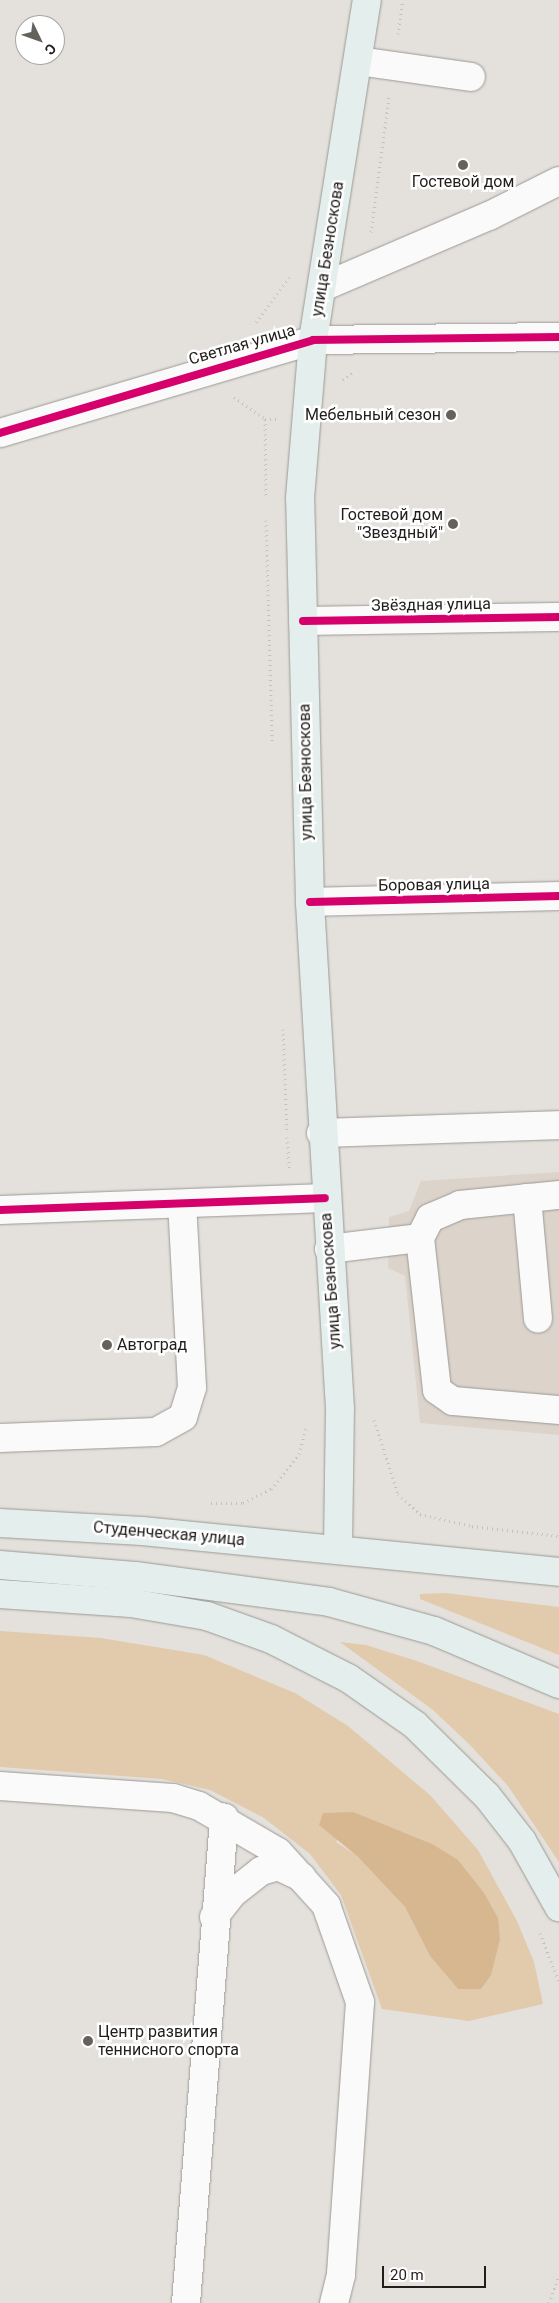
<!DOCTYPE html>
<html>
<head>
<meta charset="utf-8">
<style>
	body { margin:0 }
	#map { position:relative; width:559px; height:2303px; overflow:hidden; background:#e4e1dc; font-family:Roboto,sans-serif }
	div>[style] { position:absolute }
	.built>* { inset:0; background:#dcd4cb }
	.green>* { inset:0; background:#e2caad }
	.forest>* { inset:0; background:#d6b790 }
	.path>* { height:3px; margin-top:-1.5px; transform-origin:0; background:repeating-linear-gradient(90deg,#c2c1be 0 1px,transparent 0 5px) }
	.roads { filter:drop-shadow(0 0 1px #9b9995) drop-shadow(0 0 1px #9b9995) }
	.minor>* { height:28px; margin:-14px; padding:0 14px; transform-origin:14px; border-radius:14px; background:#fbfafa }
	.major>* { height:28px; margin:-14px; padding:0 14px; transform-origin:14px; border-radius:14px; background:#e3eeed }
	.cycleway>* { height:8px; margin:-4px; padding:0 4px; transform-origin:4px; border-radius:4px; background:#d6006c }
	.dots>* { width:14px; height:14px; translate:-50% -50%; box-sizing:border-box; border:2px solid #fff; border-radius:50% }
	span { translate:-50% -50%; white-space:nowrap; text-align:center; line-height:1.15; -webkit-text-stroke:5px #fff; paint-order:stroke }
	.poi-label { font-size:16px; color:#201d1a }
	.right { translate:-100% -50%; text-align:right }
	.left { translate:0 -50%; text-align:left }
	.street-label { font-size:16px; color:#201d1a }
	.north { position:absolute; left:15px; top:15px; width:50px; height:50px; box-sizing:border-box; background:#fff; border:1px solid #a6a5a3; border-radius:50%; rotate:132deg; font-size:14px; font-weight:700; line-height:20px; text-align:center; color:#201d1a }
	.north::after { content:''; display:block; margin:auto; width:18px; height:22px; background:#65625e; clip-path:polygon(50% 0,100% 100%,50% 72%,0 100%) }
	.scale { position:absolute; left:382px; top:2266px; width:104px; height:22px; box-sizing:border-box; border:2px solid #201d1a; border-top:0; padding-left:6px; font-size:15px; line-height:18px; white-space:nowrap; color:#201d1a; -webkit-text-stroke:4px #fff; paint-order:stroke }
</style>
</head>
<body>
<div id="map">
	<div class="built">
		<i style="clip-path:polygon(559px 1172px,559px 1435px,420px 1423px,405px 1276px,388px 1268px,389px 1217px,409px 1211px,421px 1181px)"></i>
	</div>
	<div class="green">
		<i style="clip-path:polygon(446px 1593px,559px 1607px,559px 1655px,420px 1599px,420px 1594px)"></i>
		<i style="clip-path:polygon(evenodd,0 1631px,101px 1638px,204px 1655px,295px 1693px,348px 1726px,430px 1795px,478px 1850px,517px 1921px,534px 1962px,543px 2004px,469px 2021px,382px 2009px,341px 1895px,310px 1854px,264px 1818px,210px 1790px,162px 1779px,0 1767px,0 1631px,353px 1812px,378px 1824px,481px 1989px,458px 1989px,430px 1956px,405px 1907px,356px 1855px,336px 1842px,353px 1812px)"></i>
		<i style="clip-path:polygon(340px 1642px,366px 1645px,417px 1661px,559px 1714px,559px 1862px,508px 1786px,470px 1745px,433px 1710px)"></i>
	</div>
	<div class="forest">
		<i style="clip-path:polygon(353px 1812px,432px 1844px,458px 1860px,484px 1893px,498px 1918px,500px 1939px,491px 1975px,481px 1989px,458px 1989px,430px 1956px,405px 1907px,357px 1856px,319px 1825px,323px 1813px)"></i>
	</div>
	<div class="path">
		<i style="left:398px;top:34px;width:34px;rotate:-82deg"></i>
		<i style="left:371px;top:232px;width:136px;rotate:-82.4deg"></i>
		<i style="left:256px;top:322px;width:56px;rotate:-53.7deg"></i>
		<i style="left:343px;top:380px;width:14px;rotate:-36deg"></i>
		<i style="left:234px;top:397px;width:38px;rotate:35deg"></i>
		<i style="left:265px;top:419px;width:11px"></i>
		<i style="left:265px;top:419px;width:77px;rotate:89.3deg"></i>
		<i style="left:266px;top:520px;width:221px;rotate:88.4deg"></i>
		<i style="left:283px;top:1029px;width:102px;rotate:87.8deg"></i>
		<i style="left:287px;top:1137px;width:31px;rotate:86deg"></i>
		<i style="left:374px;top:1420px;width:78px;rotate:72deg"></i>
		<i style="left:398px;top:1494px;width:30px;rotate:42deg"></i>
		<i style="left:420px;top:1514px;width:53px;rotate:13deg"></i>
		<i style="left:472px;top:1526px;width:88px;rotate:6.6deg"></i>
		<i style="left:211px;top:1503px;width:32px"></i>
		<i style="left:243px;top:1503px;width:31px;rotate:-27deg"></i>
		<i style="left:271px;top:1489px;width:45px;rotate:-51.3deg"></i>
		<i style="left:299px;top:1454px;width:28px;rotate:-75deg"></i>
		<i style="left:540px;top:1933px;width:53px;rotate:68.8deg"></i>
		<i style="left:549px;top:2303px;width:30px;rotate:-70deg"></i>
	</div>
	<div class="roads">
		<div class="minor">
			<i style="left:359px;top:61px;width:113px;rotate:8.1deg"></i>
			<i style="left:323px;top:287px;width:181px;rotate:-23.2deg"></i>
			<i style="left:489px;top:216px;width:78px;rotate:-26.6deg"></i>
			<i style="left:0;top:433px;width:327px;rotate:-16.5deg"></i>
			<i style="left:313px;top:340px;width:246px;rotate:-0.7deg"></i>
			<i style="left:303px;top:621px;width:256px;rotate:-0.9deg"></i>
			<i style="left:310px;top:902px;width:249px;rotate:-1.4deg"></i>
			<i style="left:321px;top:1133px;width:238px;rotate:-1.9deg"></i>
			<i style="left:527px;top:1198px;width:121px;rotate:84.8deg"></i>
			<i style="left:0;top:1210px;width:325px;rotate:-2.1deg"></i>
			<i style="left:420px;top:1238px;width:153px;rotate:83.6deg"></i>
			<i style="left:437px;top:1390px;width:19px;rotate:35deg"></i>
			<i style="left:453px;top:1401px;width:106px;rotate:4.9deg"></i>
			<i style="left:329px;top:1249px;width:92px;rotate:-6.9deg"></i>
			<i style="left:420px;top:1238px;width:22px;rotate:-63deg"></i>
			<i style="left:430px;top:1218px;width:33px;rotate:-23deg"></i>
			<i style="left:460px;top:1205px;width:100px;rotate:-5.8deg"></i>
			<i style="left:0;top:1438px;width:156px;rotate:-2.2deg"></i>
			<i style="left:156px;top:1432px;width:31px;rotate:-29deg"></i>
			<i style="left:183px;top:1417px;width:31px;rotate:-73deg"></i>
			<i style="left:192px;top:1387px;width:182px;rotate:-93.1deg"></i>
			<i style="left:0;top:1786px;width:173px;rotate:4deg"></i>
			<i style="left:173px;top:1798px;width:27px;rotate:17deg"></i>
			<i style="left:199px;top:1806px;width:91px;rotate:30.2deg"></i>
			<i style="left:278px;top:1852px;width:72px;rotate:47.8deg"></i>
			<i style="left:326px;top:1905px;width:103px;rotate:70.7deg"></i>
			<i style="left:360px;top:2002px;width:274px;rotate:94deg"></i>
			<i style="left:341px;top:2275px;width:29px;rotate:104deg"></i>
			<i style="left:214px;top:1917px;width:31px;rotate:-52deg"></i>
			<i style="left:233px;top:1893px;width:36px;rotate:-38deg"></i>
			<i style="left:261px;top:1871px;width:18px;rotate:-16deg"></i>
			<i style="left:278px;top:1866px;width:26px;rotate:25deg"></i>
			<i style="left:186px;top:2303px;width:487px;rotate:-85.5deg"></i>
		</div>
		<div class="major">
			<i style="left:0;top:1523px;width:142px;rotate:3.2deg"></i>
			<i style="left:142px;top:1531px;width:419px;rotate:5.6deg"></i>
			<i style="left:338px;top:1548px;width:139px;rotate:-89.2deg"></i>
			<i style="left:340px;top:1409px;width:508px;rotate:-93.39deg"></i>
			<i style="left:310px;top:902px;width:404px;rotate:-91.4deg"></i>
			<i style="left:300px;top:498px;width:159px;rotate:-85.3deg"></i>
			<i style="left:313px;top:340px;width:344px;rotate:-81deg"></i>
			<i style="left:0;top:1565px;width:135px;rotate:4.7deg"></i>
			<i style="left:135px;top:1576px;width:196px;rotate:7.6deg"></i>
			<i style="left:329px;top:1602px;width:109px;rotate:15.4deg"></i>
			<i style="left:434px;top:1631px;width:136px;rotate:23deg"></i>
			<i style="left:0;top:1594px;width:131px;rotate:3.9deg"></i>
			<i style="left:131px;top:1603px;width:77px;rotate:9.7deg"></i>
			<i style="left:207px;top:1616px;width:68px;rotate:19.8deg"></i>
			<i style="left:271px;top:1639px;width:86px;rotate:26.9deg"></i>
			<i style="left:348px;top:1678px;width:82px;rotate:35deg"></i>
			<i style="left:415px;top:1725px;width:101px;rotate:44.6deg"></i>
			<i style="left:487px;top:1796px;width:57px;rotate:52.1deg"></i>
			<i style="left:522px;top:1841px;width:76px;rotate:60.7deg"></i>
		</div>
	</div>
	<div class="cycleway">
		<i style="left:0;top:433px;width:327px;rotate:-16.5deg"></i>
		<i style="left:313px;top:340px;width:246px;rotate:-0.7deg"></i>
		<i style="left:303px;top:621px;width:256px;rotate:-0.9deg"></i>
		<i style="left:310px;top:902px;width:249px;rotate:-1.4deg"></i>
		<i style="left:0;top:1210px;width:325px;rotate:-2.1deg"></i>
	</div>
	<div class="dots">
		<i style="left:463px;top:165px;background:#65625e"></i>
		<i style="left:451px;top:415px;background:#65625e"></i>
		<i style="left:453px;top:524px;background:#65625e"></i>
		<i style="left:107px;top:1345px;background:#65625e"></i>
		<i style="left:88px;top:2041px;background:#65625e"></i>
	</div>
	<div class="poi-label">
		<span style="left:463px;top:182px">Гостевой дом</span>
		<span class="right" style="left:441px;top:415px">Мебельный сезон</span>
		<span class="right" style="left:443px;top:524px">Гостевой дом<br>"Звездный"</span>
		<span class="left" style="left:117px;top:1345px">Автоград</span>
		<span class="left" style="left:98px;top:2041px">Центр развития<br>теннисного спорта</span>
	</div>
	<div class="street-label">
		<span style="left:328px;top:249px;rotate:-81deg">улица Безноскова</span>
		<span style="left:242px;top:345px;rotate:-16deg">Светлая улица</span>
		<span style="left:431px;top:605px;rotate:-1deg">Звёздная улица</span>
		<span style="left:306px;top:772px;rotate:-91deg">улица Безноскова</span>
		<span style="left:434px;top:885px;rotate:-1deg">Боровая улица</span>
		<span style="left:331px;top:1281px;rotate:-94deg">улица Безноскова</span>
		<span style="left:169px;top:1534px;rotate:5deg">Студенческая улица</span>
	</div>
	<div class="north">С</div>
	<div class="scale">20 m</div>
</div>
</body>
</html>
